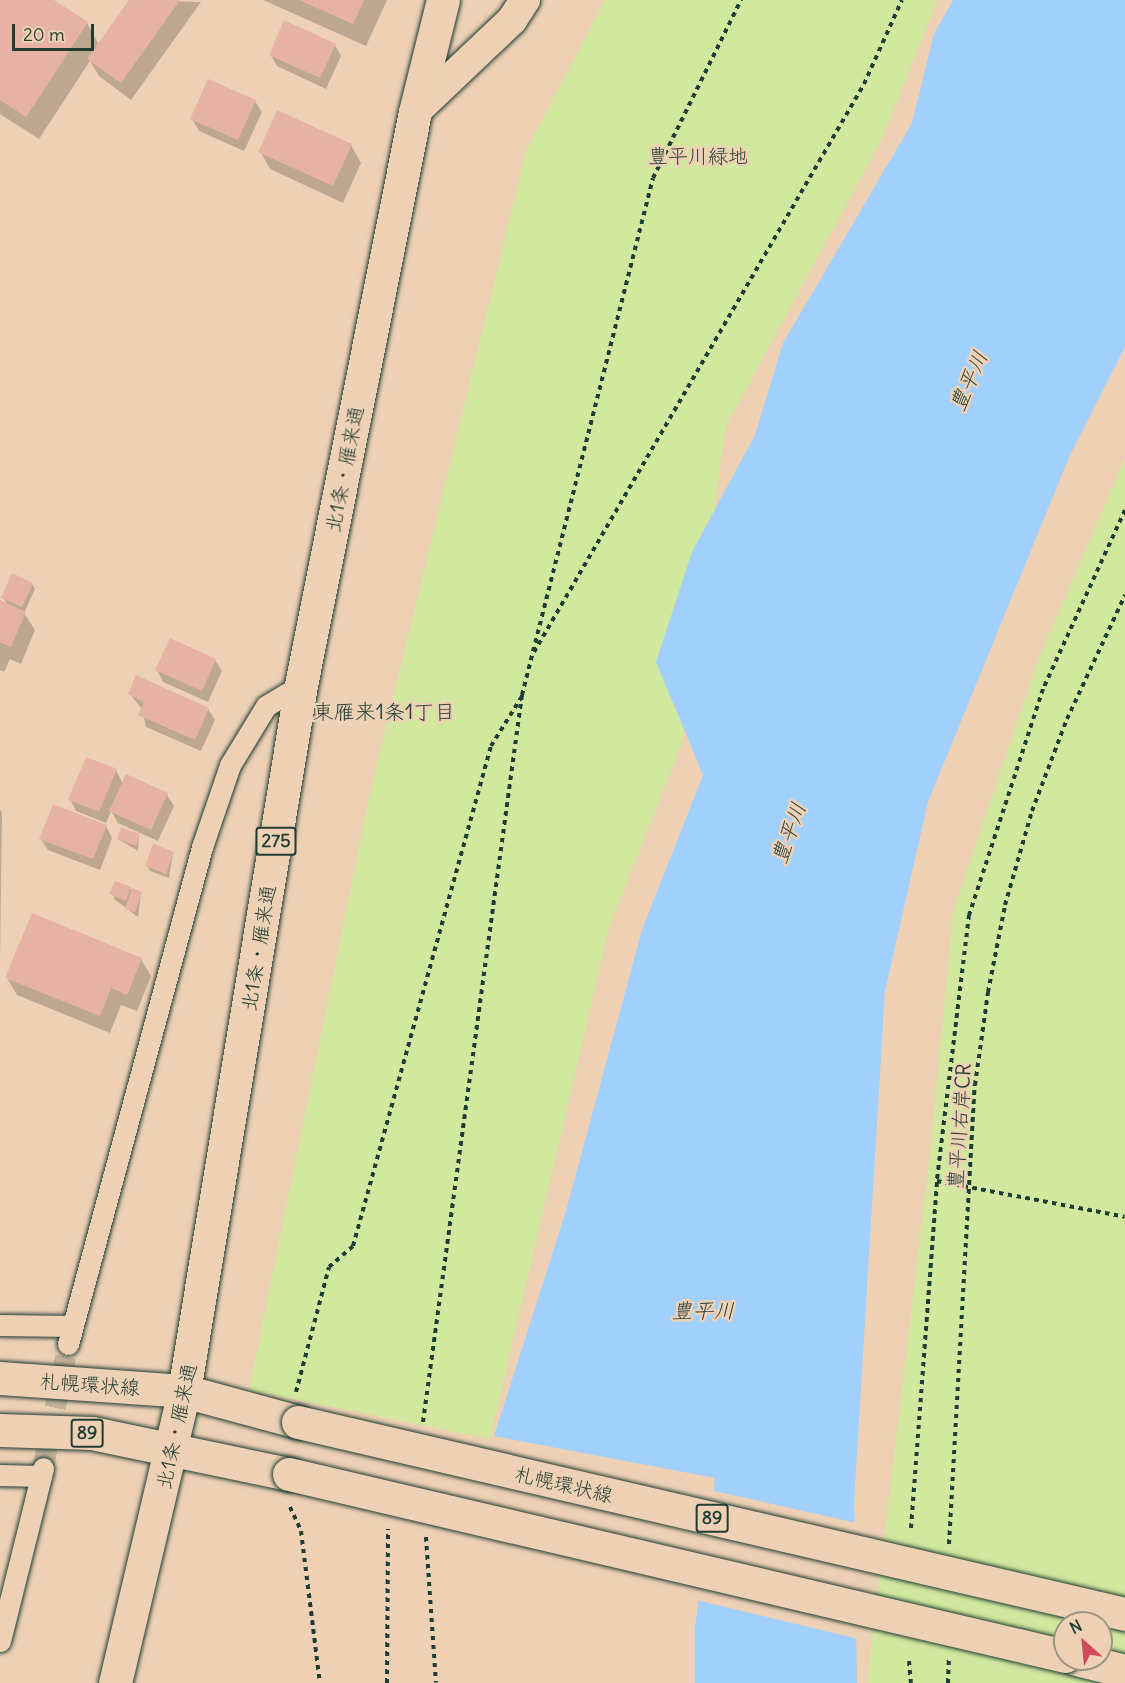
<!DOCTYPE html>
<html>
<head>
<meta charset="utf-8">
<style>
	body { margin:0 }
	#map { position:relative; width:1125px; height:1683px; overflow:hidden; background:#eed1b5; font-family:Delius,"Klee One",sans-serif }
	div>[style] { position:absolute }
	.green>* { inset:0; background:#d1e89e }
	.water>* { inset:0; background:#a1d0fc }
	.pier>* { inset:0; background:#eed1b5 }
	.shadow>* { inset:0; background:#0003 }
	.building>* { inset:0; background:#e6b2a4 }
	.street-tunnel>* { height:21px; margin-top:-10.5px; transform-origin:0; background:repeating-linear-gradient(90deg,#c5b39b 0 21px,transparent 0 31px) }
	.path>* { height:4px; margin-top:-2px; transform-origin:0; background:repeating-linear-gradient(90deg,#1f3d34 0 4.5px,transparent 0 9px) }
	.roads { filter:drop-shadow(0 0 2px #1f3d34) drop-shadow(0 0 2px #1f3d34) }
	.street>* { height:21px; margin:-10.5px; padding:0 10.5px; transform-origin:10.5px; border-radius:10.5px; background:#eed1b5 }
	.secondary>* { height:30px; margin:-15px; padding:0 15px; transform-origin:15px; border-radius:15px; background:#eed1b5 }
	.primary>* { height:33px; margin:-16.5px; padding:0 16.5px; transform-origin:16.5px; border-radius:16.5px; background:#eed1b5 }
	.highway>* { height:33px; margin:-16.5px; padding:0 16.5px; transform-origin:16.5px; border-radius:16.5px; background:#eed1b5 }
	.bridges { filter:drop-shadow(0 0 2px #1f3d34) drop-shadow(0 0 2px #1f3d34) }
	.primary-bridge>* { height:33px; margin:-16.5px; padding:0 16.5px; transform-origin:16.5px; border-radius:16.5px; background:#eed1b5 }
	span { translate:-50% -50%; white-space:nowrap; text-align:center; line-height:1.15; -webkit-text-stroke:5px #eed1b5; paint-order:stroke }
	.shield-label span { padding:2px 4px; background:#eed1b5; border:2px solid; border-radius:4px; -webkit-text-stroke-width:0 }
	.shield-label { font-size:18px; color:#1f3d34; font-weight:700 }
	.park-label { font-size:20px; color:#284639 }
	.street-label { font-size:20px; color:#1f3d34 }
	.water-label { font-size:21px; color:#26443e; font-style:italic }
	.neighbourhood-label { font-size:21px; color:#1f3d34 }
	.north { position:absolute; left:1053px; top:1611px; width:60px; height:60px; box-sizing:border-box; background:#eed1b5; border:2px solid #9b9681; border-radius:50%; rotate:333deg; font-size:16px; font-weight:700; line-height:24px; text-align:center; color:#1f3d34 }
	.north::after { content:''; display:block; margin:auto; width:21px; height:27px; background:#d1495b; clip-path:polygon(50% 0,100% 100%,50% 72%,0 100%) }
	.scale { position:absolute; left:12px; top:24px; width:82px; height:27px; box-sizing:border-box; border:3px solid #1f3d34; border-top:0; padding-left:8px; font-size:18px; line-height:21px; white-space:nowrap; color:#1f3d34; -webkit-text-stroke:4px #eed1b5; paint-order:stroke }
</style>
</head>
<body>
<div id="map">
	<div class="green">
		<i style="clip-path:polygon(605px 0,938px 0,881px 141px,726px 426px,682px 743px,609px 928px,490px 1439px,249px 1390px,370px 793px,526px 151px)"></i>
		<i style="clip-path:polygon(evenodd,1125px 458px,1125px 1683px,867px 1683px,930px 1153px,953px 912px,1039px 658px,1125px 458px,1065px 1623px,1101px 1623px,1101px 1659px,1065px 1659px,1065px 1623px)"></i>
	</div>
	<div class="water">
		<i style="clip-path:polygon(953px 0,1125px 0,1125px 347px,1070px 455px,928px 802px,885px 991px,854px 1503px,857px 1683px,695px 1683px,695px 1627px,715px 1478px,494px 1436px,566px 1211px,642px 930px,703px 775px,656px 662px,692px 552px,755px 435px,783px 343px,912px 123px,934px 34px)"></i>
	</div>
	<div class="pier">
		<i style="clip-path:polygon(710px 1490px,857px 1523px,859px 1639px,696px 1600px)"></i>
	</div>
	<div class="shadow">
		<i style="clip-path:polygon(0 0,51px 0,87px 23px,99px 45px,131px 0,201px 2px,131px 100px,99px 76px,90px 61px,39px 139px,0 114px)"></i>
		<i style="clip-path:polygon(263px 0,387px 0,366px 46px)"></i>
		<i style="clip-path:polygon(335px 45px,341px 56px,326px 89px,277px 66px,270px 54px)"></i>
		<i style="clip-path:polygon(255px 101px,262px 112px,244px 151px,199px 131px,192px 119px)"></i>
		<i style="clip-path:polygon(351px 145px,361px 163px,343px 203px,270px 169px,260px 151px)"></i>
		<i style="clip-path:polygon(32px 584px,35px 589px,24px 613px,35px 630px,21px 664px,10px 659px,4px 672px,0 670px,0 602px,8px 605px,3px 598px)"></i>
		<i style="clip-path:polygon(215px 660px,222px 671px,208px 702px,163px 682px,157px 670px)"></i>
		<i style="clip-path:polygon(130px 694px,208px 709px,215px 720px,201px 751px,146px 727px,142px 709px)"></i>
		<i style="clip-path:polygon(116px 770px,123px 784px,167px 795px,174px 806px,158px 841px,118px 823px,111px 811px,106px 823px,76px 811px,70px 799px)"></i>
		<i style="clip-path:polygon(0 809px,2px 813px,0 961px)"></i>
		<i style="clip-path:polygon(106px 826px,112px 838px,100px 870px,48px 850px,41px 839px)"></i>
		<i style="clip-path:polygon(139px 835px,138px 851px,118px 839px)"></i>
		<i style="clip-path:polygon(173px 853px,169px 878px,150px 871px,147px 866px)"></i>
		<i style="clip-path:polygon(115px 883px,141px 893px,138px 917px,114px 899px)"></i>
		<i style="clip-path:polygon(141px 959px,151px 976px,137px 1011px,121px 1005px,110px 1033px,17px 995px,7px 978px)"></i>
	</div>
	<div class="building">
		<i style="clip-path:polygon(0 0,54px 0,88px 22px,26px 117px,0 100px)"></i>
		<i style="clip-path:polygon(129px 0,180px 0,121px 83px,87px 59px)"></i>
		<i style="clip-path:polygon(299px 0,364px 0,353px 24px)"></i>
		<i style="clip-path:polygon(284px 20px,336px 44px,320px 78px,269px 55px)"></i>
		<i style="clip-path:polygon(208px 79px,256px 100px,238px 140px,190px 119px)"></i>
		<i style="clip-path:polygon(277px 110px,352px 144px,333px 186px,258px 152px)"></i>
		<i style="clip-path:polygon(12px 573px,33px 583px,22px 607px,1px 598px)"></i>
		<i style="clip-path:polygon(0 600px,26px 612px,11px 647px,0 642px)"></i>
		<i style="clip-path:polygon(170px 638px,216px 659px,202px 691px,155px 670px)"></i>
		<i style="clip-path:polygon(136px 675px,209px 708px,195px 740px,138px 715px,144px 702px,128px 694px)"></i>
		<i style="clip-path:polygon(86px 757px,117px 769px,99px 812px,68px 800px)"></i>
		<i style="clip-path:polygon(126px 774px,168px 793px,151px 830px,109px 811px)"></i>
		<i style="clip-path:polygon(53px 804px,107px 825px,93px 859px,39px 839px)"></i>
		<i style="clip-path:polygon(121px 827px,140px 834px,136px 846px,117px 839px)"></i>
		<i style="clip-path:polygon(153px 844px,174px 852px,166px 874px,145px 866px)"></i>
		<i style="clip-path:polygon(115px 881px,131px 887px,126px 901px,109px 894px)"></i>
		<i style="clip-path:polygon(132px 888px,142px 892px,135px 912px,125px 909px)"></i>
		<i style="clip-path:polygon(32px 913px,142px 958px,127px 995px,111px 988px,100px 1016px,5px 978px)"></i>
	</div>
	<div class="street-tunnel">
		<i style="left:43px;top:1468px;width:126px;rotate:-78.6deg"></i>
	</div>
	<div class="path">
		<i style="left:1125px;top:510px;width:197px;rotate:114.6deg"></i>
		<i style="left:1043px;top:689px;width:238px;rotate:108.1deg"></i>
		<i style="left:969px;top:915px;width:268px;rotate:96.9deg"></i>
		<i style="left:937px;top:1181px;width:191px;rotate:10.8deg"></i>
		<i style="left:534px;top:652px;width:657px;rotate:-59.84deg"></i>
		<i style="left:864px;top:84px;width:92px;rotate:-65.7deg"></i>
		<i style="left:296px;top:1392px;width:129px;rotate:-75.2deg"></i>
		<i style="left:329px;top:1267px;width:32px;rotate:-41deg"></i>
		<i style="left:353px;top:1246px;width:519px;rotate:-74.57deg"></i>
		<i style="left:491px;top:746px;width:57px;rotate:-58deg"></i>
		<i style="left:423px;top:1422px;width:734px;rotate:-82.25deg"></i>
		<i style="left:522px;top:695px;width:533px;rotate:-75.78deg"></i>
		<i style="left:653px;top:178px;width:199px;rotate:-63.7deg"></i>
		<i style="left:290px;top:1507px;width:26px;rotate:65deg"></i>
		<i style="left:301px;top:1531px;width:153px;rotate:82.9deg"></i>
		<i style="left:911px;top:1528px;width:348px;rotate:-85.7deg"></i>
		<i style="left:426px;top:1537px;width:146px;rotate:86.1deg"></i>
		<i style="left:949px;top:1544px;width:460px;rotate:-86.8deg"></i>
		<i style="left:975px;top:1085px;width:94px;rotate:-82deg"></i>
		<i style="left:988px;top:992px;width:89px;rotate:-78.9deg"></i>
		<i style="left:1005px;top:905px;width:98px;rotate:-74deg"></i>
		<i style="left:1032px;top:811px;width:98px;rotate:-69.2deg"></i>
		<i style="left:1067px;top:719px;width:137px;rotate:-64.9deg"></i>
		<i style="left:909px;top:1661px;width:22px;rotate:85deg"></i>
		<i style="left:387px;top:1683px;width:154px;rotate:-89.6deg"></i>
		<i style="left:948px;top:1683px;width:23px;rotate:-88deg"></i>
	</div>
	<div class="roads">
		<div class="street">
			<i style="left:0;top:1325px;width:72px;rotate:0.8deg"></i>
			<i style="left:68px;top:1344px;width:515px;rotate:-74.91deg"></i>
			<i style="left:202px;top:847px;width:87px;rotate:-71.1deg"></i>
			<i style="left:230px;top:765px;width:69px;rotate:-58.6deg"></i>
			<i style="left:266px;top:706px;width:41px;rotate:-31deg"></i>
			<i style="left:0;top:1475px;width:41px;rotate:1.4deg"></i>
			<i style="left:0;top:1641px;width:178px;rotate:-76deg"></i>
		</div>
		<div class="secondary">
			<i style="left:415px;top:112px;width:134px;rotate:-43.5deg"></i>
			<i style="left:512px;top:20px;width:24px;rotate:-57deg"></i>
		</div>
		<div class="primary">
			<i style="left:0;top:1378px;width:184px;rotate:4deg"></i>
			<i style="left:184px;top:1391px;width:118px;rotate:15.2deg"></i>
			<i style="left:0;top:1430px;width:92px;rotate:1.9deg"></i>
			<i style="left:92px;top:1433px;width:201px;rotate:11.8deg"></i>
			<i style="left:1076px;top:1659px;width:50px;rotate:13.8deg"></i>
		</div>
		<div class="highway">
			<i style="left:115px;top:1683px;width:300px;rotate:-76.7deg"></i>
			<i style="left:184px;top:1391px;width:716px;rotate:-80.59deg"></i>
			<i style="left:301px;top:685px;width:584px;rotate:-78.75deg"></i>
			<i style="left:415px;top:112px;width:115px;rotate:-76deg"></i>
		</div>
	</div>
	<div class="bridges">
		<div class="primary-bridge">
			<i style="left:298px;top:1422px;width:849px;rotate:13.07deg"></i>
			<i style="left:289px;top:1474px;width:797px;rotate:13.2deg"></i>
		</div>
	</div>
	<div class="shield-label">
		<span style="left:276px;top:841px">275</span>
		<span style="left:87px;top:1433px">89</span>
		<span style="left:712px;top:1518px">89</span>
	</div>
	<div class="park-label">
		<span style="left:698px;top:155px">豊平川緑地</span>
	</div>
	<div class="street-label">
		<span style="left:344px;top:469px;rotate:-79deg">北1条・雁来通</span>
		<span style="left:258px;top:948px;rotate:-81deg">北1条・雁来通</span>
		<span style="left:959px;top:1126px;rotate:-86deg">豊平川右岸CR</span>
		<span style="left:90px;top:1384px;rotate:4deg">札幌環状線</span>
		<span style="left:176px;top:1426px;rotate:-78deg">北1条・雁来通</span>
		<span style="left:564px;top:1484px;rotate:13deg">札幌環状線</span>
	</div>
	<div class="water-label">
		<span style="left:969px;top:381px;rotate:-66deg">豊平川</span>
		<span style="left:789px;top:833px;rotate:-70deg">豊平川</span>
		<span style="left:703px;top:1311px">豊平川</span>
	</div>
	<div class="neighbourhood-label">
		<span style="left:384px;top:712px">東雁来1条1丁目</span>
	</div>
	<div class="north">N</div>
	<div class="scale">20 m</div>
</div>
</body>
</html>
